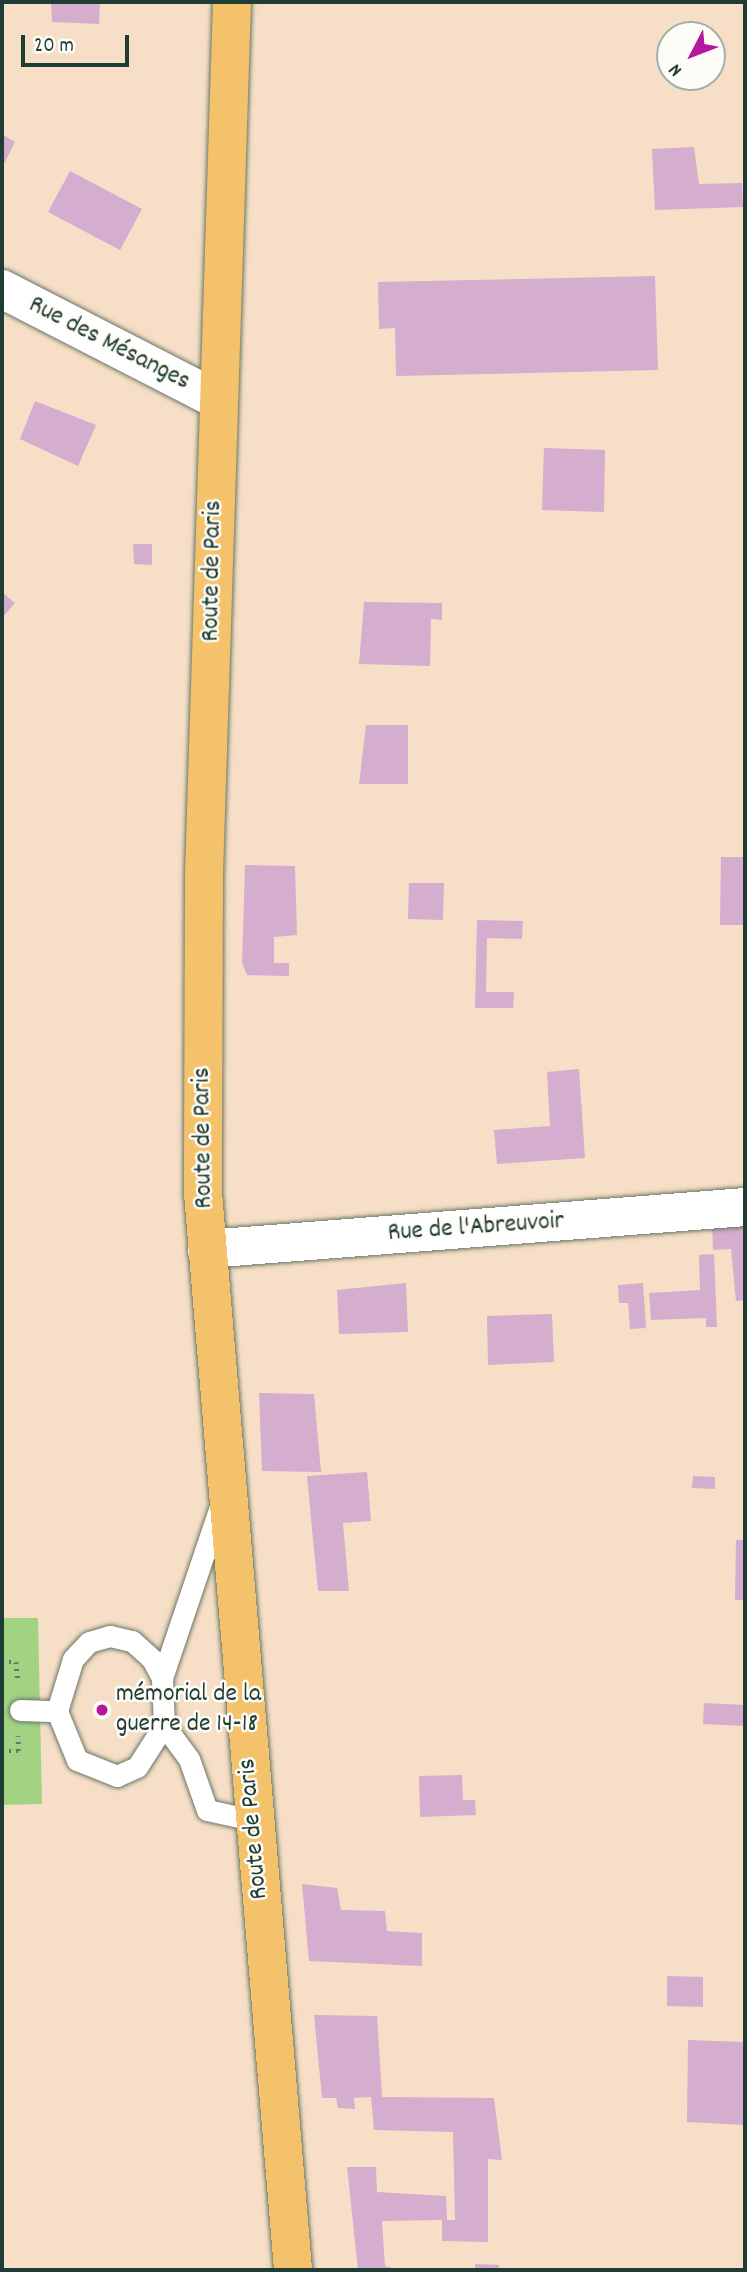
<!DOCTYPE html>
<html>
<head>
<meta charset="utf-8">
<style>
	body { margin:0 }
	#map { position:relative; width:747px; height:2272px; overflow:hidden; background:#f6dfc6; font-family:Dekko,sans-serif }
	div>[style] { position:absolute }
	.green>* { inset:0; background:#a2d383 }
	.building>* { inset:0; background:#d4adcf }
	.path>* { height:4.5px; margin-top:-2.25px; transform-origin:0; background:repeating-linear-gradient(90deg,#6a7667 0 2px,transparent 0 7px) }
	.roads { filter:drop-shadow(0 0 2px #6a7667) drop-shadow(0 0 2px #6a7667) }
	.service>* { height:21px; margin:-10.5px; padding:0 10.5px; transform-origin:10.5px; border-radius:10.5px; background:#fff }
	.minor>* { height:38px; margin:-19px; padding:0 19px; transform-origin:19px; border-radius:19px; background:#fff }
	.primary>* { height:38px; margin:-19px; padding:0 19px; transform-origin:19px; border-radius:19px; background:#f3c26a }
	.dots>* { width:19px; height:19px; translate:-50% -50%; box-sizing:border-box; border:4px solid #fdfcf7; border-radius:50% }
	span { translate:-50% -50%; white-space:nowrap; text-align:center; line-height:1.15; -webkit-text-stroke:5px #fdfcf7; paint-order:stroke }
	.street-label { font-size:26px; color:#1f3d34 }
	.poi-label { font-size:26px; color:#1f3d34 }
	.left { translate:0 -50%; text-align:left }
	.frame { position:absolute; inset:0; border:4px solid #1f3d34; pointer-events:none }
	.north { position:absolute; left:656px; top:21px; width:70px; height:70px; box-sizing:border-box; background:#fdfcf7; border:2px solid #a4b0a9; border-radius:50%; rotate:228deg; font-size:19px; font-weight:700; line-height:28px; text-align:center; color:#1f3d34 }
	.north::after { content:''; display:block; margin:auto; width:24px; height:32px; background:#b5179e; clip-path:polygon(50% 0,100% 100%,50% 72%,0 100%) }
	.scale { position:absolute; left:21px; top:35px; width:108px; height:32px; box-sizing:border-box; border:4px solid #1f3d34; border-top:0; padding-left:9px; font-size:21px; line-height:24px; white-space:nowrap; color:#1f3d34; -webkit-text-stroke:5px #fdfcf7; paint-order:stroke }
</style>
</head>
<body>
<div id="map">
	<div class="green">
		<i style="clip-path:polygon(2px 1618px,38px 1618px,42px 1804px,2px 1805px)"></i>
	</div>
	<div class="building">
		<i style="clip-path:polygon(100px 2px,99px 24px,52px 22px,51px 3px)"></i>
		<i style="clip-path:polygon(2px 134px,15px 142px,2px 168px)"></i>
		<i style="clip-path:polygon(694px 147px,699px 184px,742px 183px,743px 207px,655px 210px,652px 149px)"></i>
		<i style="clip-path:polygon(70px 171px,142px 209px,120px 250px,48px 212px)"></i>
		<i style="clip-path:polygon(655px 276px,658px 370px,396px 376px,395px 328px,379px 329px,378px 282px)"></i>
		<i style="clip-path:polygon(35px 401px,96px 425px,78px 466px,20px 439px)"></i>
		<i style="clip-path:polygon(544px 448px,605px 450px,604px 512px,542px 510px)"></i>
		<i style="clip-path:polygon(133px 544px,152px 544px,152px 565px,134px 564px)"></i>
		<i style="clip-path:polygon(2px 592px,15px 603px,2px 618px)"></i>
		<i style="clip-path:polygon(364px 602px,442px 603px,442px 620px,431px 619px,430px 666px,359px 664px)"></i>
		<i style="clip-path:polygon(366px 725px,408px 725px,408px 784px,359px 784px)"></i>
		<i style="clip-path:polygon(721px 857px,745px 857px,745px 925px,720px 925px)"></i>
		<i style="clip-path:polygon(245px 865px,295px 866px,297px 935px,274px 937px,274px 963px,289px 963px,289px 976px,247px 975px,242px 963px)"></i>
		<i style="clip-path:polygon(409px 883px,444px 883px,443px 920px,408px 919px)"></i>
		<i style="clip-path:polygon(477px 920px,523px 921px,522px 939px,487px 938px,486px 992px,514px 992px,513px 1008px,475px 1008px)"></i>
		<i style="clip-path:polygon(579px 1069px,585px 1158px,497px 1164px,494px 1130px,550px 1126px,547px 1072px)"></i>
		<i style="clip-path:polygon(745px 1222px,745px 1300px,736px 1301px,731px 1249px,713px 1250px,712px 1224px)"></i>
		<i style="clip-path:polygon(714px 1254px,717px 1327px,706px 1327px,706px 1318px,651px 1320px,649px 1293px,700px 1290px,699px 1255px)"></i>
		<i style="clip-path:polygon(406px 1283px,408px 1332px,339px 1334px,337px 1290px)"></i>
		<i style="clip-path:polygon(643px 1283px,646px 1328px,630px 1329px,628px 1303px,619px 1303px,618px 1285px)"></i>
		<i style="clip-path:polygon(552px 1314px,554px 1362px,488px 1365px,487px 1316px)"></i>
		<i style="clip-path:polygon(259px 1393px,314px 1394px,321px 1472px,262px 1471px)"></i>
		<i style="clip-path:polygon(367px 1472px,371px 1521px,343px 1523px,349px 1591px,318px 1591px,307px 1476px)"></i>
		<i style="clip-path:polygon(693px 1476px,715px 1477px,715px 1489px,692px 1488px)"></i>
		<i style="clip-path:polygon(736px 1540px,745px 1540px,745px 1600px,735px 1600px)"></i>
		<i style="clip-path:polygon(704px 1703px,745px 1705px,745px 1726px,703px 1724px)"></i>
		<i style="clip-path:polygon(462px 1775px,463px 1800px,475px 1800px,476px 1815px,420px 1817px,419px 1776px)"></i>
		<i style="clip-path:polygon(302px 1884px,337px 1888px,341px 1910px,385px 1911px,387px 1931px,422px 1933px,422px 1966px,309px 1961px)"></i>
		<i style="clip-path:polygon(667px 1976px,703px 1977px,703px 2007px,667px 2006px)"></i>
		<i style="clip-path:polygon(314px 2015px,377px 2016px,382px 2097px,494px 2098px,502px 2160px,488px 2159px,488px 2242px,442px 2241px,442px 2220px,382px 2221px,385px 2266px,400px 2270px,358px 2270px,347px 2167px,376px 2167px,377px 2192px,446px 2196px,447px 2220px,455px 2220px,453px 2132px,374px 2130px,371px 2097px,354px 2098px,355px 2109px,338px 2108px,336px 2098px,322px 2098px)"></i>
		<i style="clip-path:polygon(688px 2040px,745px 2042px,745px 2125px,687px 2122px)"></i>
		<i style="clip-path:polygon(475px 2264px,499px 2265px,499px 2270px,475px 2270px)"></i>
	</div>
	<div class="path">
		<i style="left:2px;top:1662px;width:14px"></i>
		<i style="left:16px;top:1662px;width:20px;rotate:84deg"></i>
		<i style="left:2px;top:1751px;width:16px"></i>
		<i style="left:18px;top:1751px;width:15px;rotate:-90deg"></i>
	</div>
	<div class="roads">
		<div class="service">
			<i style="left:110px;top:1636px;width:23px;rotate:13deg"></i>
			<i style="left:132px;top:1641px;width:27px;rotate:42deg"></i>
			<i style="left:152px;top:1659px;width:21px;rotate:62deg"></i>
			<i style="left:162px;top:1678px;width:47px;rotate:87.6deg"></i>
			<i style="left:164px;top:1725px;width:50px;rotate:122.7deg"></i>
			<i style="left:137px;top:1767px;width:22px;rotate:156deg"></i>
			<i style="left:117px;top:1776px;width:43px;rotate:-158.2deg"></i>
			<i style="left:77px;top:1760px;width:53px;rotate:-112.2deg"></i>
			<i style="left:57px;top:1711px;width:54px;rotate:-72.9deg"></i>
			<i style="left:73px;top:1659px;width:23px;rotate:-47deg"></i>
			<i style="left:89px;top:1642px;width:22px;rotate:-16deg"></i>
			<i style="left:162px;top:1678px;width:184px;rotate:-71.3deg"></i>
			<i style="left:20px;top:1710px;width:37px;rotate:2deg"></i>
			<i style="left:164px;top:1725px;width:42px;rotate:53.7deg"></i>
			<i style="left:189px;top:1759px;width:54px;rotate:70.6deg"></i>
			<i style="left:207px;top:1810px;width:47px;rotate:12.3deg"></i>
		</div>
		<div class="minor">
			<i style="left:2px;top:289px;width:241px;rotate:27.2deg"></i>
			<i style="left:207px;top:1249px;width:540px;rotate:-4.46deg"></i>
		</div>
		<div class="primary">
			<i style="left:232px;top:2px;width:873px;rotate:91.84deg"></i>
			<i style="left:204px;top:875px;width:318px;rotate:90.2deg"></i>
			<i style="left:203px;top:1193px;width:1081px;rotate:85.22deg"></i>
		</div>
	</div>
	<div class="dots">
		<i style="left:102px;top:1710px;background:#b5179e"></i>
	</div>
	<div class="street-label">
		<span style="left:109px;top:344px;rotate:27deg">Rue des Mésanges</span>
		<span style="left:213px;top:571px;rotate:-89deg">Route de Paris</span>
		<span style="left:204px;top:1138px;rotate:-91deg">Route de Paris</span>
		<span style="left:476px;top:1228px;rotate:-4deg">Rue de l'Abreuvoir</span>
		<span style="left:254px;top:1829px;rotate:-95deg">Route de Paris</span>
	</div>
	<div class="poi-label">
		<span class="left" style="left:116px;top:1710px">mémorial de la<br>guerre de 14-18</span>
	</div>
	<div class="frame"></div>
	<div class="north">N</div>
	<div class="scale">20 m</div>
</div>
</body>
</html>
